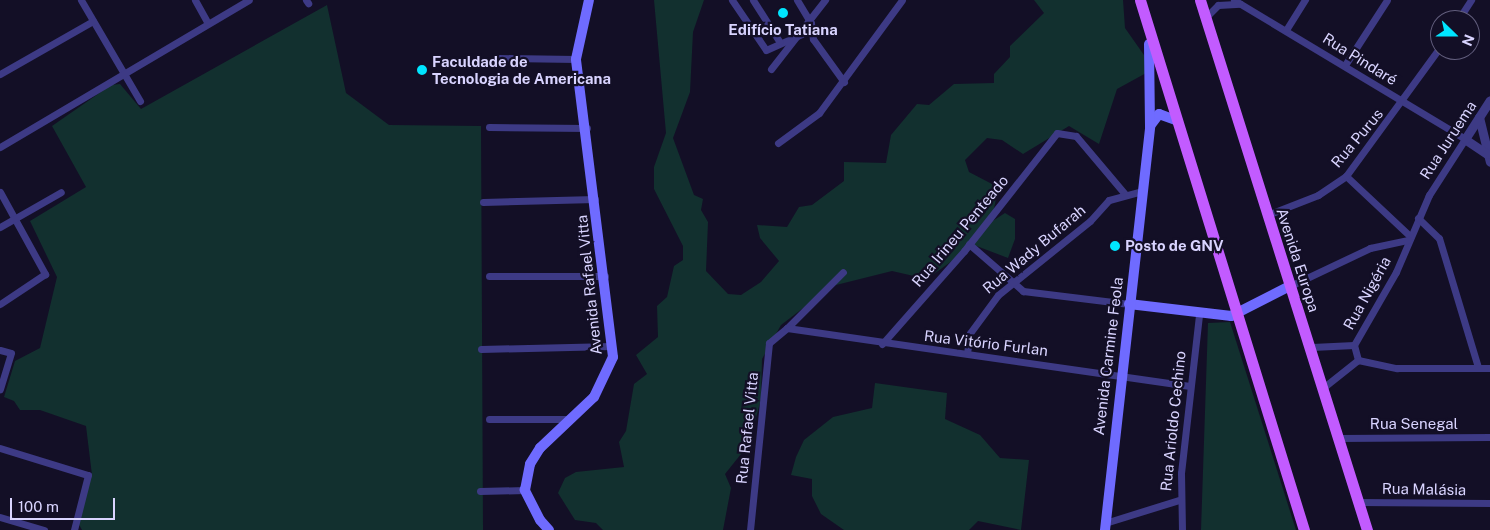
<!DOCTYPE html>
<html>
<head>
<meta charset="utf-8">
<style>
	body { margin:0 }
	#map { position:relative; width:1490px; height:530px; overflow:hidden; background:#130f26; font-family:"Public Sans",sans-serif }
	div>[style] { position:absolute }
	.green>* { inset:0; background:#12302f }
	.minor>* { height:7px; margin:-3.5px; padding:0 3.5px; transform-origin:3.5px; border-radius:3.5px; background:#3d3a85 }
	.tertiary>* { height:9px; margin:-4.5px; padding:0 4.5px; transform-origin:4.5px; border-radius:4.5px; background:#3d3a85 }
	.secondary>* { height:10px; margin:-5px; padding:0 5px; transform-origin:5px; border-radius:5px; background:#6f6bff }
	.primary>* { height:11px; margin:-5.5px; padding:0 5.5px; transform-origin:5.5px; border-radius:5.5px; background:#c25bff }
	.dots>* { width:14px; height:14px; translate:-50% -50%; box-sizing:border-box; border:2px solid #130f26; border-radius:50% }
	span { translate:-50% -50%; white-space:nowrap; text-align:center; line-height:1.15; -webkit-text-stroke:4.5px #130f26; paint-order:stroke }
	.poi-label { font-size:15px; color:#d9d4ff; font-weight:700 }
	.left { translate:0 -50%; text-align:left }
	.street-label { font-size:15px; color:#d9d4ff }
	.north { position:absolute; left:1430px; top:10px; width:50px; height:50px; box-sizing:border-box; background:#130f26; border:1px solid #625e7d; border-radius:50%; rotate:112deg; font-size:14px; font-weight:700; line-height:20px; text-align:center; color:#d9d4ff }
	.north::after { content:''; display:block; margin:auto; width:18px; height:22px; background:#00e5ff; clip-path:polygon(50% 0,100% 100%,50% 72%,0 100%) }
	.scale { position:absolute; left:10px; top:498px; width:105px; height:22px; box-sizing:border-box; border:2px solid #d9d4ff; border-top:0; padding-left:6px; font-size:15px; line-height:18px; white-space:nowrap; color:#d9d4ff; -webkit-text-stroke:4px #130f26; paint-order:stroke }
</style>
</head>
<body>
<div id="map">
	<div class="green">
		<i style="clip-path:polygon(654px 0,704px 0,693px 32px,690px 92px,673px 138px,694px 195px,703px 199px,701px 210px,708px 222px,706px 271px,728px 294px,741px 295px,761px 282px,779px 261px,760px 238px,757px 225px,787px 227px,799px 207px,812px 205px,844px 181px,844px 162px,886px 163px,891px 135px,917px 104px,929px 105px,954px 84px,994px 83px,994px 74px,1010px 57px,1010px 46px,1044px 13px,1034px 0,1123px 0,1125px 28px,1151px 65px,1148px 72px,1117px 89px,1099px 144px,1069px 126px,1023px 154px,1002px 140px,987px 138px,965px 160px,969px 172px,992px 184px,996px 199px,991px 222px,1005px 213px,1015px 219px,1015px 239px,1008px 258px,974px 245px,927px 279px,892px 271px,832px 286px,781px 325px,762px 359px,761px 399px,749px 444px,725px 474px,731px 488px,723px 530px,603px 530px,596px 523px,575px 520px,558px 493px,565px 478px,576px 472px,624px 467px,619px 442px,626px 431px,634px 384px,647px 374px,636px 355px,658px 337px,657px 306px,667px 297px,674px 266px,683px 260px,683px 246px,654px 189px,654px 167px,666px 133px)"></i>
		<i style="clip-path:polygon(327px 5px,346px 93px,389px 125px,481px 126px,483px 530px,82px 530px,77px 521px,83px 491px,92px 475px,86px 426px,40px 410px,20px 410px,14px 401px,4px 397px,15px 361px,40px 348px,57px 277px,30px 221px,86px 187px,52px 126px,111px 85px,120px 84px,141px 109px)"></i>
		<i style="clip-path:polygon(1230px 322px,1296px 530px,1201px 530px,1208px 323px)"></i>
		<i style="clip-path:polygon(875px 383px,947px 393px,945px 419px,980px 435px,1000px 458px,1029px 460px,1021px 530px,978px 521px,969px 530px,844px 530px,821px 514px,812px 496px,812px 479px,791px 475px,796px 457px,804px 440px,833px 417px,872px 408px)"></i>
	</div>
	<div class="minor">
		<i style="left:81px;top:0;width:117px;rotate:59.7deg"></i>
		<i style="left:195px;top:0;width:26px;rotate:61deg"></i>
		<i style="left:306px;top:0;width:4px;rotate:56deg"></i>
		<i style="left:732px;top:0;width:60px;rotate:55.8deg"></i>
		<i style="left:766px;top:50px;width:39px;rotate:-24deg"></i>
		<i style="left:753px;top:0;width:49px;rotate:57.6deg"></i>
		<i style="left:797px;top:0;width:27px;rotate:59deg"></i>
		<i style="left:811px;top:23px;width:16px;rotate:83deg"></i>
		<i style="left:813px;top:39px;width:53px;rotate:54.2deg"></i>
		<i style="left:1234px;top:0;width:270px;rotate:31deg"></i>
		<i style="left:1465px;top:139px;width:67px;rotate:122.7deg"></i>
		<i style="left:1429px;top:195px;width:84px;rotate:113.2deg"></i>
		<i style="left:1396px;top:272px;width:84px;rotate:119.9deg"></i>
		<i style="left:1354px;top:345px;width:16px;rotate:75deg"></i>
		<i style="left:1206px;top:17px;width:17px;rotate:-45deg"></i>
		<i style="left:1218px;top:5px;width:22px;rotate:-3deg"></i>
		<i style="left:1458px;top:20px;width:24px;rotate:-57deg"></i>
		<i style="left:1286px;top:30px;width:36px;rotate:-58deg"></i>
		<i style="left:499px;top:58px;width:77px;rotate:0.7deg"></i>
		<i style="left:1345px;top:65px;width:77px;rotate:-57.1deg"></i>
		<i style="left:771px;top:69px;width:88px;rotate:-52deg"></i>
		<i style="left:0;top:74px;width:107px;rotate:-29.7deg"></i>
		<i style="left:489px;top:127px;width:98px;rotate:0.6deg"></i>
		<i style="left:778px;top:143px;width:51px;rotate:-36.2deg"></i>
		<i style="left:819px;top:113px;width:140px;rotate:-53.7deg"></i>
		<i style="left:0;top:147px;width:289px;rotate:-30.6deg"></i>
		<i style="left:1346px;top:176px;width:88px;rotate:43.2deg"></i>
		<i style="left:0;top:192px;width:94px;rotate:61.2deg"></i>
		<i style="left:45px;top:274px;width:54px;rotate:146.3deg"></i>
		<i style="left:483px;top:202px;width:112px;rotate:-1.5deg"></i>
		<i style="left:1267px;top:215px;width:55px;rotate:-21.4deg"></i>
		<i style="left:1318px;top:195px;width:34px;rotate:-34deg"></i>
		<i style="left:1346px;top:176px;width:160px;rotate:-53.9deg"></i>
		<i style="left:1418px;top:218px;width:29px;rotate:44deg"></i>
		<i style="left:1439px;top:238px;width:135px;rotate:73.2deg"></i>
		<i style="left:0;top:227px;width:70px;rotate:-29.8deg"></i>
		<i style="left:969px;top:244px;width:72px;rotate:41deg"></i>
		<i style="left:1023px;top:291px;width:107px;rotate:7deg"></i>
		<i style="left:489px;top:276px;width:116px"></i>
		<i style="left:1290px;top:286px;width:89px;rotate:-25.4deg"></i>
		<i style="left:1370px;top:248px;width:39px;rotate:-12deg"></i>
		<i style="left:787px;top:328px;width:79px;rotate:-45deg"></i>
		<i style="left:882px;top:344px;width:124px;rotate:-48.6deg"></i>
		<i style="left:964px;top:251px;width:150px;rotate:-51.8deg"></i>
		<i style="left:1057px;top:133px;width:19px;rotate:9deg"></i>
		<i style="left:1076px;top:136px;width:75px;rotate:49.9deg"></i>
		<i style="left:1312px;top:347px;width:42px;rotate:-2.7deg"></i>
		<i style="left:481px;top:349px;width:131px;rotate:-1.3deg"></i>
		<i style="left:0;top:350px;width:11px;rotate:15deg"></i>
		<i style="left:11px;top:353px;width:38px;rotate:107deg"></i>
		<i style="left:967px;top:353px;width:20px;rotate:-81deg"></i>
		<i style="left:970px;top:333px;width:47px;rotate:-53.6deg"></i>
		<i style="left:998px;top:295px;width:118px;rotate:-38.8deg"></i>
		<i style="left:1090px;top:221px;width:28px;rotate:-48deg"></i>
		<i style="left:1109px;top:200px;width:35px;rotate:-15deg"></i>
		<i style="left:1358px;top:360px;width:40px;rotate:12deg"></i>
		<i style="left:1397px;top:368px;width:93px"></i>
		<i style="left:1324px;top:387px;width:43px;rotate:-38.5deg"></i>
		<i style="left:489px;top:419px;width:80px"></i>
		<i style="left:1338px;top:438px;width:152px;rotate:-0.4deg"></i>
		<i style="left:0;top:448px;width:92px;rotate:17.1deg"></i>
		<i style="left:88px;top:475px;width:57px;rotate:104.3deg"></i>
		<i style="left:480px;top:491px;width:45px;rotate:-1.3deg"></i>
		<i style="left:1358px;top:502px;width:132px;rotate:0.4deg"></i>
		<i style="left:0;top:517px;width:46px;rotate:16.5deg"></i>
		<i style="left:1105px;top:523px;width:77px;rotate:-17.3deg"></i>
		<i style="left:750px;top:530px;width:188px;rotate:-84.2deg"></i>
		<i style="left:769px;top:343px;width:23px;rotate:-40deg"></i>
		<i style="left:787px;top:328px;width:407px;rotate:8.2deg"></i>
		<i style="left:1182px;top:530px;width:57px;rotate:-91deg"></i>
		<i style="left:1181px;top:473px;width:160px;rotate:-83.5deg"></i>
	</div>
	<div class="tertiary">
		<i style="left:1479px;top:117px;width:46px;rotate:76.3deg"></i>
		<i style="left:1487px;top:154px;width:27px;rotate:-146deg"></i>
		<i style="left:1465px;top:139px;width:46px;rotate:-57.3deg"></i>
	</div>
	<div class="secondary">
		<i style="left:1150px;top:126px;width:15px;rotate:-53deg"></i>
		<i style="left:1159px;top:114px;width:20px;rotate:20deg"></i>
		<i style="left:1129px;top:304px;width:103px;rotate:6.7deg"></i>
		<i style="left:1231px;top:316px;width:66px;rotate:-27deg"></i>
		<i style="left:549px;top:530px;width:13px;rotate:-132deg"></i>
		<i style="left:540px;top:520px;width:34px;rotate:-117deg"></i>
		<i style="left:525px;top:490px;width:26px;rotate:-79deg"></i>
		<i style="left:530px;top:464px;width:19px;rotate:-58deg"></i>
		<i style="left:540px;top:448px;width:74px;rotate:-43.4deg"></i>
		<i style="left:594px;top:397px;width:44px;rotate:-64.6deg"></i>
		<i style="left:613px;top:357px;width:300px;rotate:-97.1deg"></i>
		<i style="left:576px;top:59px;width:60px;rotate:-77.6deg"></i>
		<i style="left:1105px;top:530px;width:406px;rotate:-83.6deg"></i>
		<i style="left:1150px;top:126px;width:82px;rotate:-90.7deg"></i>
	</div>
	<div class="primary">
		<i style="left:1140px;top:0;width:555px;rotate:72.81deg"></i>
		<i style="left:1200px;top:0;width:556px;rotate:72.51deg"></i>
	</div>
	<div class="dots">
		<i style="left:783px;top:13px;background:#00e5ff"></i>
		<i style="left:422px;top:70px;background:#00e5ff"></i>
		<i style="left:1115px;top:246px;background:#00e5ff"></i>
	</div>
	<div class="poi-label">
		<span style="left:783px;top:30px">Edifício Tatiana</span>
		<span class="left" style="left:432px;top:70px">Faculdade de<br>Tecnologia de Americana</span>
		<span class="left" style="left:1125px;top:246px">Posto de GNV</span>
	</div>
	<div class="street-label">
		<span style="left:1360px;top:59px;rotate:32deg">Rua Pindaré</span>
		<span style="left:1357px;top:138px;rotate:-50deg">Rua Purus</span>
		<span style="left:1448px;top:140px;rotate:-57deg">Rua Juruema</span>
		<span style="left:960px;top:231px;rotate:-50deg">Rua Irineu Penteado</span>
		<span style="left:1034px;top:249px;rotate:-40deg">Rua Wady Bufarah</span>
		<span style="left:1298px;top:260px;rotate:72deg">Avenida Europa</span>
		<span style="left:589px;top:285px;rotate:-96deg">Avenida Rafael Vitta</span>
		<span style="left:1367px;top:293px;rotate:-61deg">Rua Nigéria</span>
		<span style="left:986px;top:343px;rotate:7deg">Rua Vitório Furlan</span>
		<span style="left:1108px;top:356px;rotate:-83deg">Avenida Carmine Feola</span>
		<span style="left:1173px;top:421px;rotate:-84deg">Rua Arioldo Cechino</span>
		<span style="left:1414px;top:424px">Rua Senegal</span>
		<span style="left:747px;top:428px;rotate:-84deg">Rua Rafael Vitta</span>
		<span style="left:1424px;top:489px;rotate:1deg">Rua Malásia</span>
	</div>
	<div class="north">N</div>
	<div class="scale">100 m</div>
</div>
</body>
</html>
